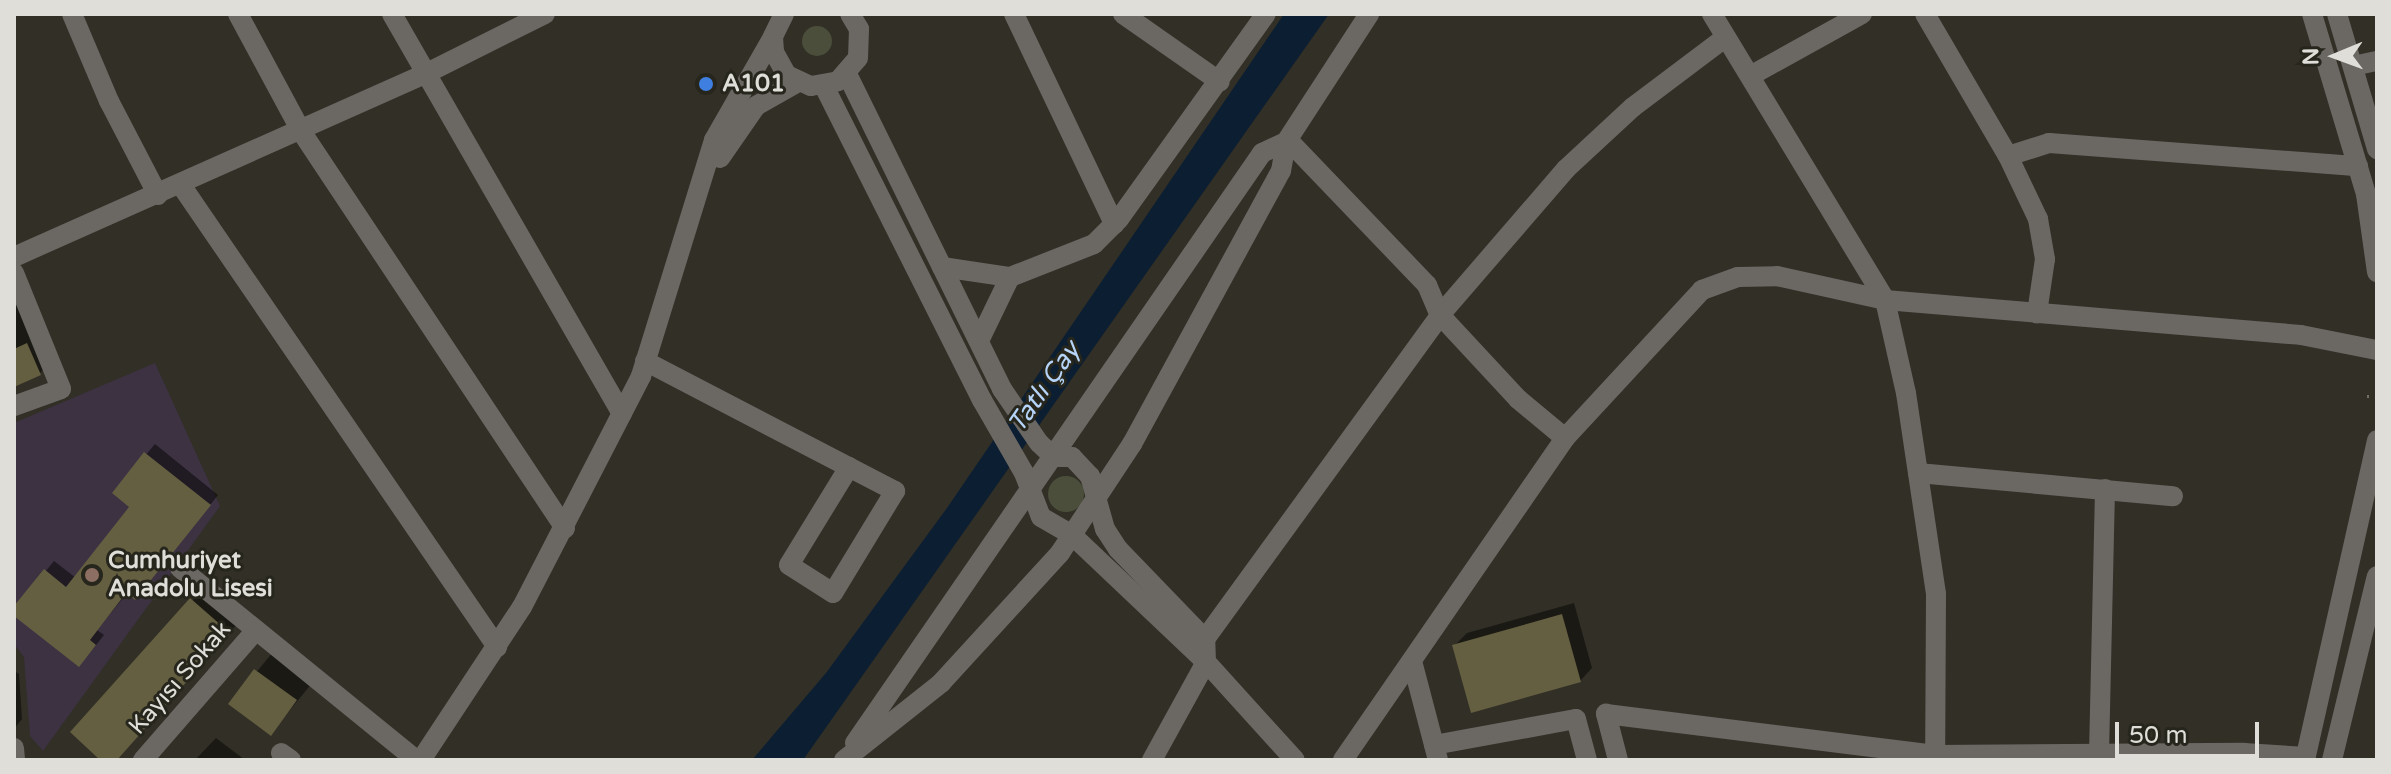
<!DOCTYPE html>
<html>
<head>
<meta charset="utf-8">
<style>
	body { margin:0 }
	#map { position:relative; width:2391px; height:774px; overflow:hidden; background:#312f26; font-family:"Varela Round",sans-serif }
	div>[style] { position:absolute }
	.education>* { inset:0; background:#3c3242 }
	.green>* { inset:0; background:#4b4e3a }
	.round { border-radius:50% }
	.water>* { inset:0; background:#0c1e32 }
	.shadow>* { inset:0; background:#0007 }
	.building>* { inset:0; background:#655f41 }
	.path>* { height:3px; margin-top:-1.5px; transform-origin:0; background:repeating-linear-gradient(90deg,#6f6d65 0 2px,transparent 0 8px) }
	.minor>* { height:20px; margin:-10px; padding:0 10px; transform-origin:10px; border-radius:10px; background:#6b6864 }
	.dots>* { width:22px; height:22px; translate:-50% -50%; box-sizing:border-box; border:4px solid #27261d; border-radius:50% }
	span { translate:-50% -50%; white-space:nowrap; text-align:center; line-height:1.15; -webkit-text-stroke:6px #27261d; paint-order:stroke }
	.poi-label { font-size:24px; color:#dfded8; font-weight:700 }
	.left { translate:0 -50%; text-align:left }
	.street-label { font-size:24px; color:#dfded8 }
	.water-label { font-size:26px; color:#b5d4f8; font-style:italic }
	.frame { position:absolute; inset:0; border:16px solid #dfded8; pointer-events:none }
	.north { position:absolute; left:2295px; top:16px; width:80px; height:80px; -webkit-text-stroke:6px #27261d; paint-order:stroke; rotate:269deg; font-size:22px; font-weight:700; line-height:32px; text-align:center; color:#dfded8 }
	.north::after { content:''; display:block; margin:auto; width:28px; height:36px; background:#dfded8; clip-path:polygon(50% 0,100% 100%,50% 72%,0 100%) }
	.scale { position:absolute; left:2115px; top:722px; width:144px; height:36px; box-sizing:border-box; border:4px solid #dfded8; border-top:0; padding-left:10px; font-size:24px; line-height:28px; white-space:nowrap; color:#dfded8; -webkit-text-stroke:6px #27261d; paint-order:stroke }
</style>
</head>
<body>
<div id="map">
	<div class="education">
		<i style="clip-path:polygon(155px 363px,220px 506px,43px 751px,30px 736px,24px 657px,14px 644px,14px 423px)"></i>
	</div>
	<div class="green">
		<i class="round" style="left:802px;top:26px;width:30px;height:30px"></i>
		<i class="round" style="left:1048px;top:476px;width:36px;height:36px"></i>
	</div>
	<div class="water">
		<i style="clip-path:polygon(1284px 14px,1329px 14px,803px 760px,752px 760px,826px 673px,947px 508px)"></i>
	</div>
	<div class="shadow">
		<i style="clip-path:polygon(14px 290px,58px 355px,40px 373px,14px 385px)"></i>
		<i style="clip-path:polygon(155px 444px,218px 495px,144px 588px,128px 592px,97px 630px,104px 635px,88px 655px,14px 610px,54px 561px,76px 578px,132px 506px,114px 493px)"></i>
		<i style="clip-path:polygon(210px 581px,246px 614px,127px 748px,115px 760px,103px 760px,73px 732px)"></i>
		<i style="clip-path:polygon(1574px 603px,1592px 668px,1580px 681px,1454px 646px,1467px 633px)"></i>
		<i style="clip-path:polygon(273px 652px,313px 682px,271px 733px,231px 703px)"></i>
		<i style="clip-path:polygon(14px 671px,19px 674px,22px 719px,14px 729px)"></i>
		<i style="clip-path:polygon(216px 738px,245px 760px,195px 760px)"></i>
	</div>
	<div class="building">
		<i style="clip-path:polygon(27px 343px,41px 375px,14px 387px,14px 349px)"></i>
		<i style="clip-path:polygon(144px 452px,211px 505px,135px 600px,126px 593px,90px 640px,96px 645px,79px 667px,14px 616px,14px 606px,44px 569px,66px 587px,129px 507px,112px 493px)"></i>
		<i style="clip-path:polygon(190px 598px,230px 633px,117px 760px,100px 760px,70px 732px)"></i>
		<i style="clip-path:polygon(1562px 614px,1581px 682px,1471px 713px,1452px 645px)"></i>
		<i style="clip-path:polygon(254px 669px,297px 700px,271px 736px,228px 704px)"></i>
	</div>
	<div class="path">
		<i style="left:2367px;top:396px;width:10px"></i>
	</div>
	<div class="minor">
		<i style="left:72px;top:14px;width:95px;rotate:67deg"></i>
		<i style="left:109px;top:101px;width:106px;rotate:62.5deg"></i>
		<i style="left:238px;top:14px;width:133px;rotate:61.7deg"></i>
		<i style="left:301px;top:131px;width:477px;rotate:56.4deg"></i>
		<i style="left:392px;top:14px;width:461px;rotate:60.1deg"></i>
		<i style="left:784px;top:14px;width:25px;rotate:116deg"></i>
		<i style="left:773px;top:37px;width:15px;rotate:86deg"></i>
		<i style="left:774px;top:52px;width:26px;rotate:61deg"></i>
		<i style="left:787px;top:75px;width:26px;rotate:25deg"></i>
		<i style="left:811px;top:86px;width:27px;rotate:-10deg"></i>
		<i style="left:838px;top:81px;width:30px;rotate:-49deg"></i>
		<i style="left:858px;top:58px;width:29px;rotate:-88deg"></i>
		<i style="left:859px;top:29px;width:17px;rotate:-121deg"></i>
		<i style="left:1014px;top:14px;width:233px;rotate:64.5deg"></i>
		<i style="left:1123px;top:14px;width:118px;rotate:35deg"></i>
		<i style="left:1712px;top:14px;width:334px;rotate:58.8deg"></i>
		<i style="left:1885px;top:300px;width:95px;rotate:77.3deg"></i>
		<i style="left:1906px;top:393px;width:203px;rotate:81.5deg"></i>
		<i style="left:1936px;top:594px;width:166px;rotate:90.3deg"></i>
		<i style="left:1925px;top:14px;width:164px;rotate:59.7deg"></i>
		<i style="left:2008px;top:156px;width:70px;rotate:64.5deg"></i>
		<i style="left:2038px;top:219px;width:41px;rotate:80.1deg"></i>
		<i style="left:2045px;top:259px;width:55px;rotate:98.4deg"></i>
		<i style="left:2312px;top:14px;width:188px;rotate:73.3deg"></i>
		<i style="left:2366px;top:194px;width:79px;rotate:82deg"></i>
		<i style="left:2337px;top:14px;width:141px;rotate:73.5deg"></i>
		<i style="left:2353px;top:66px;width:25px;rotate:-12deg"></i>
		<i style="left:847px;top:74px;width:351px;rotate:63.8deg"></i>
		<i style="left:1002px;top:389px;width:65px;rotate:55.6deg"></i>
		<i style="left:1039px;top:443px;width:21px;rotate:43deg"></i>
		<i style="left:1054px;top:457px;width:18px"></i>
		<i style="left:1072px;top:457px;width:26px;rotate:47deg"></i>
		<i style="left:1090px;top:476px;width:55px;rotate:74.2deg"></i>
		<i style="left:1105px;top:529px;width:24px;rotate:57deg"></i>
		<i style="left:1118px;top:549px;width:125px;rotate:46deg"></i>
		<i style="left:1750px;top:76px;width:128px;rotate:-29deg"></i>
		<i style="left:824px;top:86px;width:352px;rotate:63.3deg"></i>
		<i style="left:982px;top:400px;width:84px;rotate:60.1deg"></i>
		<i style="left:1024px;top:473px;width:47px;rotate:68.9deg"></i>
		<i style="left:1041px;top:517px;width:36px;rotate:30deg"></i>
		<i style="left:1072px;top:535px;width:185px;rotate:43.5deg"></i>
		<i style="left:1206px;top:662px;width:132px;rotate:47.8deg"></i>
		<i style="left:1288px;top:140px;width:201px;rotate:46.2deg"></i>
		<i style="left:1427px;top:285px;width:33px;rotate:67deg"></i>
		<i style="left:1440px;top:315px;width:115px;rotate:47.1deg"></i>
		<i style="left:1518px;top:399px;width:61px;rotate:39.7deg"></i>
		<i style="left:1565px;top:438px;width:202px;rotate:-47.2deg"></i>
		<i style="left:1702px;top:290px;width:38px;rotate:-20deg"></i>
		<i style="left:1738px;top:277px;width:39px;rotate:-1deg"></i>
		<i style="left:1777px;top:276px;width:111px;rotate:12.5deg"></i>
		<i style="left:1885px;top:300px;width:417px;rotate:4.8deg"></i>
		<i style="left:2301px;top:335px;width:77px;rotate:11.2deg"></i>
		<i style="left:2008px;top:156px;width:43px;rotate:-17.6deg"></i>
		<i style="left:2049px;top:143px;width:310px;rotate:4.3deg"></i>
		<i style="left:720px;top:158px;width:63px;rotate:-55.3deg"></i>
		<i style="left:756px;top:106px;width:48px;rotate:-29.7deg"></i>
		<i style="left:181px;top:185px;width:560px;rotate:55.63deg"></i>
		<i style="left:14px;top:257px;width:450px;rotate:-24deg"></i>
		<i style="left:425px;top:74px;width:134px;rotate:-26.6deg"></i>
		<i style="left:942px;top:267px;width:69px;rotate:8.4deg"></i>
		<i style="left:1010px;top:277px;width:90px;rotate:-21.4deg"></i>
		<i style="left:1094px;top:244px;width:35px;rotate:-45deg"></i>
		<i style="left:1119px;top:219px;width:252px;rotate:-54.4deg"></i>
		<i style="left:14px;top:273px;width:125px;rotate:67.9deg"></i>
		<i style="left:61px;top:389px;width:50px;rotate:160.1deg"></i>
		<i style="left:979px;top:341px;width:71px;rotate:-64.2deg"></i>
		<i style="left:645px;top:361px;width:282px;rotate:27.5deg"></i>
		<i style="left:895px;top:491px;width:119px;rotate:121.3deg"></i>
		<i style="left:833px;top:593px;width:52px;rotate:-147.5deg"></i>
		<i style="left:789px;top:565px;width:115px;rotate:-58.5deg"></i>
		<i style="left:1918px;top:473px;width:256px;rotate:5.2deg"></i>
		<i style="left:180px;top:568px;width:304px;rotate:39.1deg"></i>
		<i style="left:1412px;top:661px;width:102px;rotate:75.3deg"></i>
		<i style="left:855px;top:743px;width:717px;rotate:-55.4deg"></i>
		<i style="left:1262px;top:153px;width:26px;rotate:-25deg"></i>
		<i style="left:1434px;top:745px;width:144px;rotate:-10.4deg"></i>
		<i style="left:1576px;top:719px;width:42px;rotate:75deg"></i>
		<i style="left:14px;top:748px;width:12px;rotate:85deg"></i>
		<i style="left:281px;top:753px;width:12px;rotate:35deg"></i>
		<i style="left:2099px;top:754px;width:265px;rotate:-88.7deg"></i>
		<i style="left:143px;top:760px;width:172px;rotate:-49deg"></i>
		<i style="left:421px;top:760px;width:183px;rotate:-56.6deg"></i>
		<i style="left:522px;top:607px;width:260px;rotate:-62.7deg"></i>
		<i style="left:641px;top:376px;width:247px;rotate:-72.8deg"></i>
		<i style="left:714px;top:140px;width:119px;rotate:-60.2deg"></i>
		<i style="left:844px;top:760px;width:124px;rotate:-38.4deg"></i>
		<i style="left:941px;top:683px;width:176px;rotate:-47.5deg"></i>
		<i style="left:1060px;top:553px;width:131px;rotate:-56.6deg"></i>
		<i style="left:1132px;top:444px;width:311px;rotate:-61.4deg"></i>
		<i style="left:1281px;top:171px;width:29px;rotate:-80deg"></i>
		<i style="left:1286px;top:142px;width:153px;rotate:-57deg"></i>
		<i style="left:1152px;top:760px;width:112px;rotate:-61.1deg"></i>
		<i style="left:1206px;top:662px;width:23px;rotate:-92deg"></i>
		<i style="left:1205px;top:639px;width:400px;rotate:-54deg"></i>
		<i style="left:1440px;top:315px;width:193px;rotate:-49.2deg"></i>
		<i style="left:1566px;top:169px;width:91px;rotate:-42.8deg"></i>
		<i style="left:1633px;top:107px;width:116px;rotate:-37deg"></i>
		<i style="left:1343px;top:760px;width:391px;rotate:-55.4deg"></i>
		<i style="left:1618px;top:760px;width:48px;rotate:-104.6deg"></i>
		<i style="left:1606px;top:714px;width:332px;rotate:7.1deg"></i>
		<i style="left:1935px;top:755px;width:309px;rotate:-0.4deg"></i>
		<i style="left:2244px;top:753px;width:62px;rotate:3.7deg"></i>
		<i style="left:2305px;top:760px;width:328px;rotate:-77.3deg"></i>
		<i style="left:2332px;top:760px;width:189px;rotate:-76.3deg"></i>
	</div>
	<div class="dots">
		<i style="left:706px;top:84px;background:#3f7fe0"></i>
		<i style="left:92px;top:575px;background:#8d6e63"></i>
	</div>
	<div class="poi-label">
		<span class="left" style="left:722px;top:84px">A101</span>
		<span class="left" style="left:108px;top:575px">Cumhuriyet<br>Anadolu Lisesi</span>
	</div>
	<div class="street-label">
		<span style="left:180px;top:678px;rotate:-49deg">Kayısı Sokak</span>
	</div>
	<div class="water-label">
		<span style="left:1044px;top:387px;rotate:-55deg">Tatlı Çay</span>
	</div>
	<div class="frame"></div>
	<div class="north">N</div>
	<div class="scale">50 m</div>
</div>
</body>
</html>
